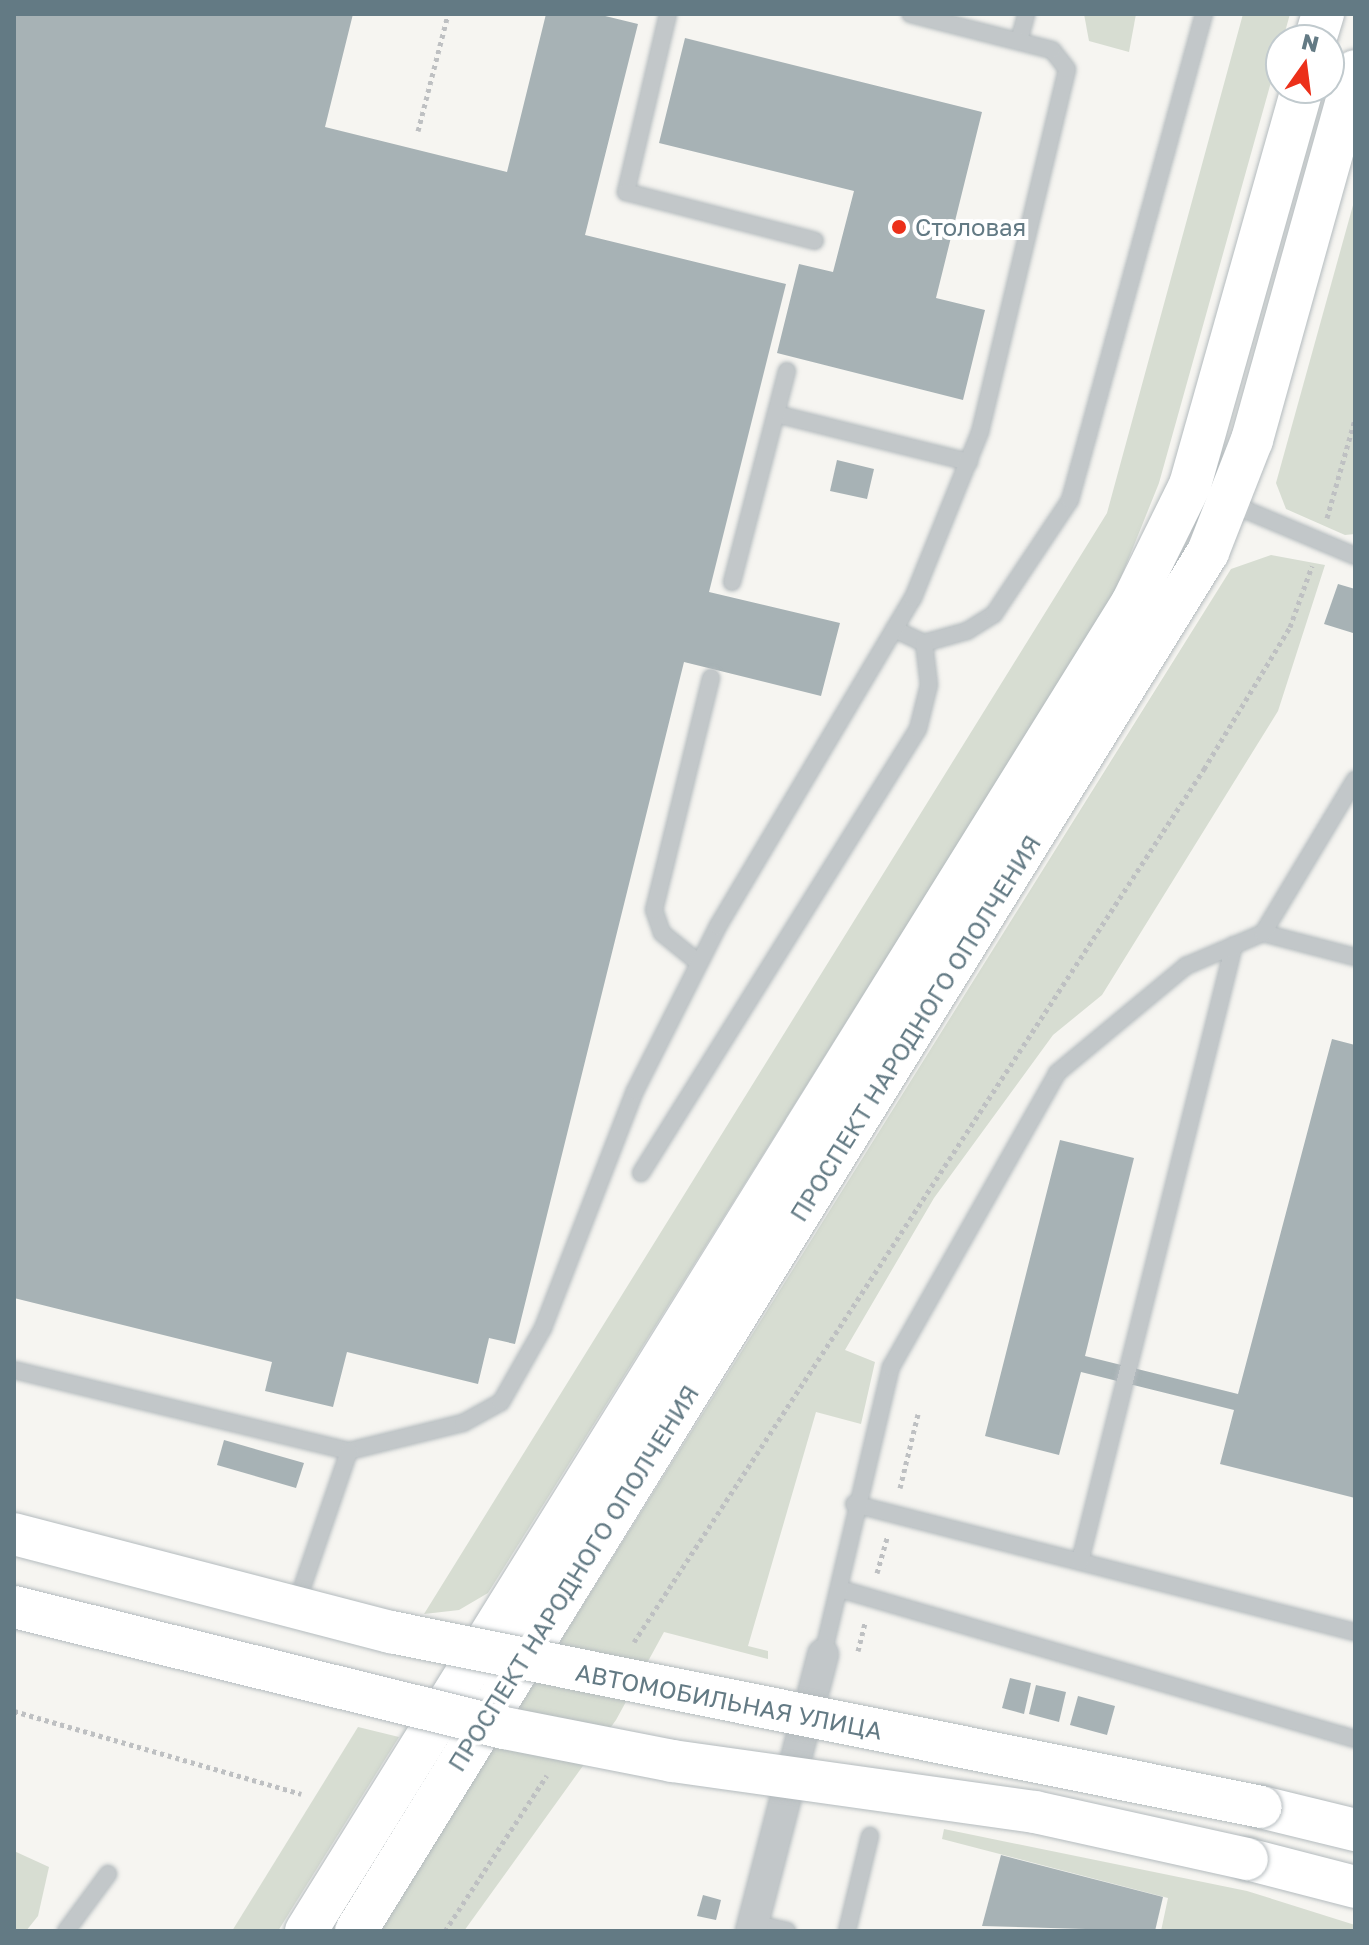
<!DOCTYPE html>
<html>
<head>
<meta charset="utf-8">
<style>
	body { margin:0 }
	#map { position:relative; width:1369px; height:1945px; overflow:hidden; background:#f6f5f1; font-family:"Golos Text",sans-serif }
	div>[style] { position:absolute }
	.green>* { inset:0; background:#d7ddd2 }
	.building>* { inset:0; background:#a7b2b5 }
	.path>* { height:5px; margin-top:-2.5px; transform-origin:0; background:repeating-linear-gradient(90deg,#bec0c2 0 4px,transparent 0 8px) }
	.roads { filter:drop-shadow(0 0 2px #b4bbbe) drop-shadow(0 0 2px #b4bbbe) }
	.lane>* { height:16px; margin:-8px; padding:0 8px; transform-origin:8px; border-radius:8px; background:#c2c7c9 }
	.street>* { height:30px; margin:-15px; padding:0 15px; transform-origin:15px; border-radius:15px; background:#c2c7c9 }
	.secondary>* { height:42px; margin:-21px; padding:0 21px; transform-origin:21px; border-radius:21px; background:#fff }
	.bridges { filter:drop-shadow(0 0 2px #b4bbbe) drop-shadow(0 0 2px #b4bbbe) }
	.secondary-bridge>* { height:42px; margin:-21px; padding:0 21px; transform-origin:21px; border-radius:21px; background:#fff }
	.dots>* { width:22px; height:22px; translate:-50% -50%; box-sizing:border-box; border:4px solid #fff; border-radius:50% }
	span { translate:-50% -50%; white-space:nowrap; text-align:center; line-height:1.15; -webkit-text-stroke:8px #fff; paint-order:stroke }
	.poi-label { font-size:24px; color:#637a84 }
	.left { translate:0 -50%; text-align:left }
	.street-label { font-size:24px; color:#637a84 }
	.frame { position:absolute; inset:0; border:16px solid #637a84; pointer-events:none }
	.north { position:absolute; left:1265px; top:24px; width:80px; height:80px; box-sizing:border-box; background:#fff; border:2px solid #c1cace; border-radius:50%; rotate:14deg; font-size:22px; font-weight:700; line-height:32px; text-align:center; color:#637a84 }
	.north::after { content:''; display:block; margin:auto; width:28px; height:36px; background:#ec301a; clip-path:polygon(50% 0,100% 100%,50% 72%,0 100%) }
</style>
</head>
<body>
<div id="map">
	<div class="green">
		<i style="clip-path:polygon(1084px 14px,1136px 14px,1129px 52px,1089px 41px)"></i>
		<i style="clip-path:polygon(1243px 14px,1290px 14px,1159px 483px,1114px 595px,488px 1593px,459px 1610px,424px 1614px,1107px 513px)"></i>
		<i style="clip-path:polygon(1355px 198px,1355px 534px,1345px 535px,1286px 509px,1276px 483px)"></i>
		<i style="clip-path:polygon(1271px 555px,1325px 565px,1278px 711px,1102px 995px,1053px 1035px,934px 1198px,845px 1350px,875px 1362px,861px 1424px,816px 1412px,748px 1646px,768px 1651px,768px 1659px,664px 1632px,616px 1720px,464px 1931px,379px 1931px,1231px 569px)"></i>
		<i style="clip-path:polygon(358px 1727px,399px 1737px,278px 1931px,232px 1931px)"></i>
		<i style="clip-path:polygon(944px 1829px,1247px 1891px,1355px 1925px,1355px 1931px,1161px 1931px,1168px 1898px,942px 1839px)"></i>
		<i style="clip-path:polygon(14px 1851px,49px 1867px,38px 1916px,26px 1931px,14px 1931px)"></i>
	</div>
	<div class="building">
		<i style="clip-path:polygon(14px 14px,353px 14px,325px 127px,507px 172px,546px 14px,597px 14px,638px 24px,585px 235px,786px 284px,709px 592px,840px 623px,821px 696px,684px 662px,515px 1344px,489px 1338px,478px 1384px,347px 1352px,333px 1407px,265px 1391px,272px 1362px,14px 1298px)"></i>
		<i style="clip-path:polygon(685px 38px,982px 112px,936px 298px,985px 310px,963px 400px,777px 353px,799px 264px,833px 272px,854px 191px,659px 143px)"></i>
		<i style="clip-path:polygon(837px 460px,874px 469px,867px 499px,830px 491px)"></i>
		<i style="clip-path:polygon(1338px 584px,1355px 589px,1353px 633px,1324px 624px)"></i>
		<i style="clip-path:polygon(1332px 1039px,1355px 1045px,1355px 1498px,1220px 1464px,1234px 1410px,1081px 1372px,1059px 1455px,985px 1436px,1060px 1140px,1134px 1158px,1085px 1356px,1238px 1394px)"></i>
		<i style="clip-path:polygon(224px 1440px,304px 1463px,296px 1488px,217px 1465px)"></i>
		<i style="clip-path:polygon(1010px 1678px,1031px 1683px,1024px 1714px,1002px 1708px)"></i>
		<i style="clip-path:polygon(1036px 1685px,1066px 1692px,1059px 1722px,1029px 1714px)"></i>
		<i style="clip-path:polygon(1078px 1696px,1115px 1706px,1107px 1735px,1070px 1725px)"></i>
		<i style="clip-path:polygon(1001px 1855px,1163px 1897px,1155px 1931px,982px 1926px)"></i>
		<i style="clip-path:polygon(703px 1895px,721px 1900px,716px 1920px,697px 1916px)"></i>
	</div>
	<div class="path">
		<i style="left:418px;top:131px;width:121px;rotate:-75.6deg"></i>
		<i style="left:1327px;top:518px;width:103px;rotate:-74.2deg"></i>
		<i style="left:900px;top:1488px;width:76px;rotate:-76.3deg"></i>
		<i style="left:877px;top:1573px;width:37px;rotate:-74deg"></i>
		<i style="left:634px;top:1642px;width:1043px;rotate:-56.86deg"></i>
		<i style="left:1204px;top:769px;width:166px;rotate:-58.8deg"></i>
		<i style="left:1290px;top:627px;width:65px;rotate:-70.2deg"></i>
		<i style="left:858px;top:1651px;width:30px;rotate:-76deg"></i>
		<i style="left:14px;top:1711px;width:299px;rotate:16.1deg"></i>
		<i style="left:445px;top:1931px;width:186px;rotate:-56.8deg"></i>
	</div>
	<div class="roads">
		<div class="lane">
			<i style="left:668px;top:14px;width:183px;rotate:103.3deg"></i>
			<i style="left:626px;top:192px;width:195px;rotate:14.5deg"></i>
			<i style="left:1019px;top:41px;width:28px;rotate:-75deg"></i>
			<i style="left:776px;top:414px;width:199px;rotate:14deg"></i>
			<i style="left:1229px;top:503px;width:137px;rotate:22.8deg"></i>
			<i style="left:732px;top:582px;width:218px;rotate:-75.4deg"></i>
			<i style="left:894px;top:629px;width:33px;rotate:25deg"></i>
			<i style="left:924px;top:643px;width:45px;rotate:-15.6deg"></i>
			<i style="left:967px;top:631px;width:32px;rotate:-32deg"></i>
			<i style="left:994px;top:614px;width:137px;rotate:-56.3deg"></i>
			<i style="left:1070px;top:500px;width:504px;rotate:-74.59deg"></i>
			<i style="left:1263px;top:933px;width:95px;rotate:14.6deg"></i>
			<i style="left:699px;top:963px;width:48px;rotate:-141deg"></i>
			<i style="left:662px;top:933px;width:24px;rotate:-109deg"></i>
			<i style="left:654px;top:910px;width:239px;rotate:-76.2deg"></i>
			<i style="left:641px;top:1173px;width:523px;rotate:-58.04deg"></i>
			<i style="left:918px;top:729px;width:45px;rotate:-76deg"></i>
			<i style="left:929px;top:685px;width:42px;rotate:-96.8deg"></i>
			<i style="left:14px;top:1370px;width:345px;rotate:13.6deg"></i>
			<i style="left:349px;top:1451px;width:117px;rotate:-13.8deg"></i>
			<i style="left:463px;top:1423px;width:43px;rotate:-28.9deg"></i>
			<i style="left:501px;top:1402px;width:85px;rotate:-60.4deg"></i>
			<i style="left:543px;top:1328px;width:254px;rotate:-68.8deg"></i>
			<i style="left:635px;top:1091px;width:185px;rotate:-63.3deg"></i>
			<i style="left:718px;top:926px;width:382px;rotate:-59.3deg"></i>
			<i style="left:913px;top:598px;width:179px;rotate:-68deg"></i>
			<i style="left:980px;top:432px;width:373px;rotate:-76.5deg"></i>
			<i style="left:1067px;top:69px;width:24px;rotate:-128deg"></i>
			<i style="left:1052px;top:50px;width:146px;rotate:-165.7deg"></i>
			<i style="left:854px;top:1504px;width:517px;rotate:14.33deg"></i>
			<i style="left:1080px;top:1561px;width:635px;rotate:-75.96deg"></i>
			<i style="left:840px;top:1589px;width:536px;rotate:16.24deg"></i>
			<i style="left:295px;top:1608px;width:166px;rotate:-71deg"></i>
			<i style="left:823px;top:1654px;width:295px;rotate:-76.7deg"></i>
			<i style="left:891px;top:1367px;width:338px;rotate:-60.5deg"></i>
			<i style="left:1057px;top:1073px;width:168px;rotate:-39.7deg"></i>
			<i style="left:1186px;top:966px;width:84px;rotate:-23.2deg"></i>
			<i style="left:1263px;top:933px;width:179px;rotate:-59deg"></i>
			<i style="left:753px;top:1923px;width:35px;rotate:13deg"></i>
			<i style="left:66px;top:1931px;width:71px;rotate:-53.6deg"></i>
			<i style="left:847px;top:1931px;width:98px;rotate:-76.4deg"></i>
		</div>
		<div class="street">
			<i style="left:751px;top:1931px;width:286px;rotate:-75.4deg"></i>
		</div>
		<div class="secondary">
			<i style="left:1315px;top:40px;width:27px;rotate:-73deg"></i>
			<i style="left:1261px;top:1807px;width:97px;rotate:13.7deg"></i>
			<i style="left:1247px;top:1859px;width:112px;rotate:14.5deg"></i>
			<i style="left:306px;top:1931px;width:1564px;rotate:-58.12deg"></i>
			<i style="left:1132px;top:603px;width:131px;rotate:-63.8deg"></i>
			<i style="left:1190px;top:485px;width:412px;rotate:-74.2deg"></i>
			<i style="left:356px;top:1931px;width:1621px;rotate:-58.29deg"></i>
			<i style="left:1208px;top:552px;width:120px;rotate:-68.6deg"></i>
			<i style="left:1252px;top:440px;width:383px;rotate:-74.4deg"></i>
		</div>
	</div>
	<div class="bridges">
		<div class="secondary-bridge">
			<i style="left:14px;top:1534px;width:390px;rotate:14.6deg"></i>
			<i style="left:391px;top:1632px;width:887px;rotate:11.37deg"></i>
			<i style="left:14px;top:1607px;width:505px;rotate:13.87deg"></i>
			<i style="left:504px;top:1728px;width:171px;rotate:11.1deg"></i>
			<i style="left:672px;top:1761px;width:367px;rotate:8deg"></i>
			<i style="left:1035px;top:1812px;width:217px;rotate:12.5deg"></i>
		</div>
	</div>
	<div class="dots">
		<i style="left:899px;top:227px;background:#ec301a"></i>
	</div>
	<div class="poi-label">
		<span class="left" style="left:915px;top:227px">Столовая</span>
	</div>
	<div class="street-label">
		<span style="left:915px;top:1028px;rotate:-58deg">ПРОСПЕКТ НАРОДНОГО ОПОЛЧЕНИЯ</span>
		<span style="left:573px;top:1578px;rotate:-58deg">ПРОСПЕКТ НАРОДНОГО ОПОЛЧЕНИЯ</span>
		<span style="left:729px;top:1701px;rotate:11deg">АВТОМОБИЛЬНАЯ УЛИЦА</span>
	</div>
	<div class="frame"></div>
	<div class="north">N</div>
</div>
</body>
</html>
